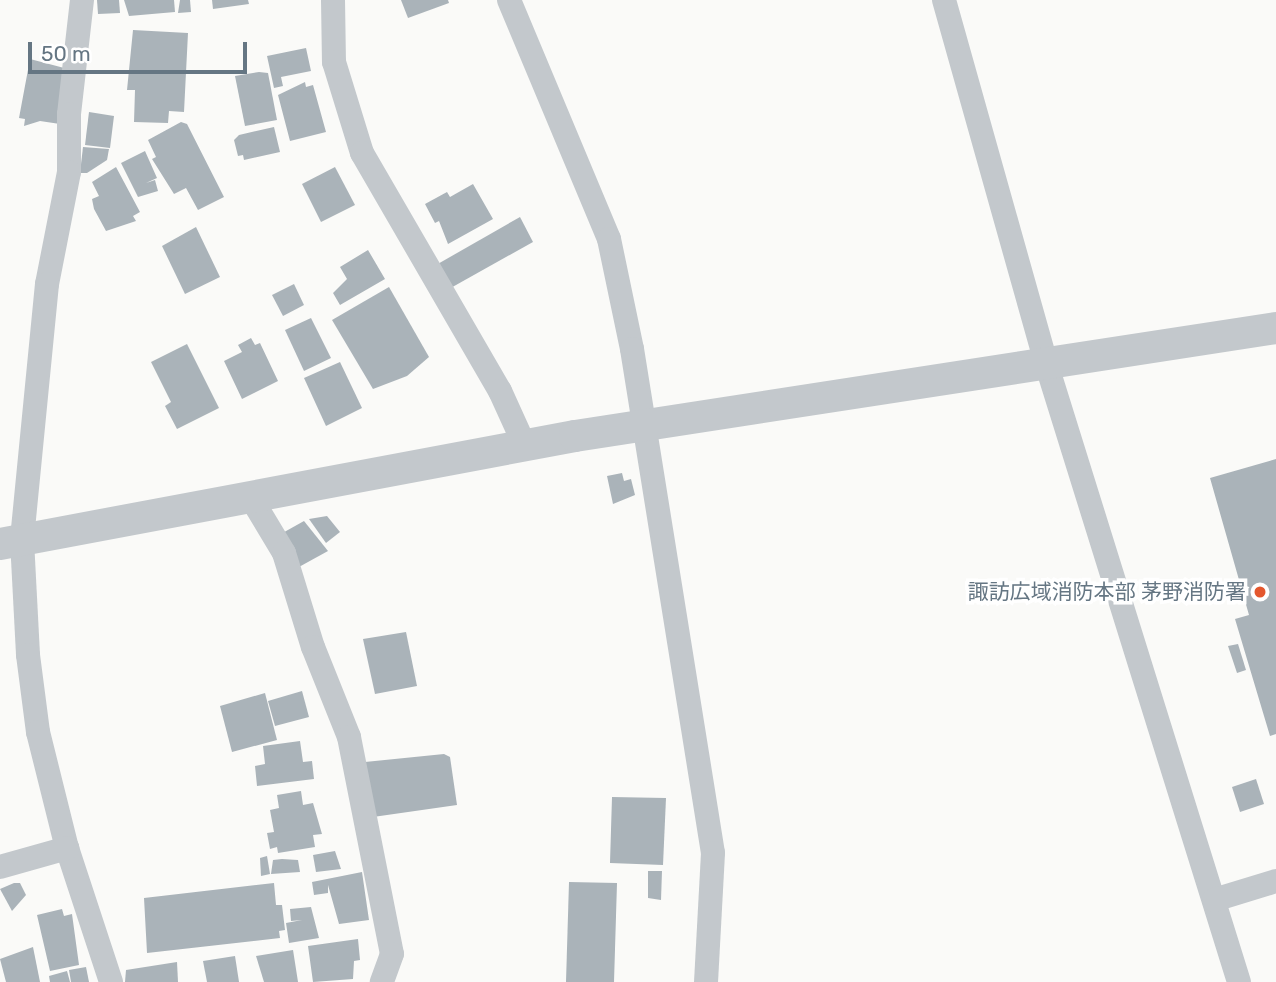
<!DOCTYPE html>
<html>
<head>
<meta charset="utf-8">
<style>
	body { margin:0 }
	#map { position:relative; width:1276px; height:982px; overflow:hidden; background:#fafaf8; font-family:Rubik,"Noto Sans JP",sans-serif }
	div>[style] { position:absolute }
	.building>* { inset:0; background:#aab3b9 }
	.minor>* { height:24px; margin:-12px; padding:0 12px; transform-origin:12px; border-radius:12px; background:#c3c8cc }
	.tertiary>* { height:32px; margin:-16px; padding:0 16px; transform-origin:16px; border-radius:16px; background:#c3c8cc }
	.dots>* { width:19px; height:19px; translate:-50% -50%; box-sizing:border-box; border:4px solid #fff; border-radius:50% }
	span { translate:-50% -50%; white-space:nowrap; text-align:center; line-height:1.15; -webkit-text-stroke:7px #fff; paint-order:stroke }
	.poi-label { font-size:21px; color:#657683 }
	.right { translate:-100% -50%; text-align:right }
	.scale { position:absolute; left:28px; top:42px; width:219px; height:32px; box-sizing:border-box; border:4px solid #657683; border-top:0; padding-left:9px; font-size:21px; line-height:24px; white-space:nowrap; color:#657683; -webkit-text-stroke:5px #fff; paint-order:stroke }
</style>
</head>
<body>
<div id="map">
	<div class="building">
		<i style="clip-path:polygon(97px 0,119px 0,120px 13px,98px 14px)"></i>
		<i style="clip-path:polygon(124px 0,174px 0,175px 12px,129px 16px)"></i>
		<i style="clip-path:polygon(180px 0,190px 0,191px 12px,178px 13px)"></i>
		<i style="clip-path:polygon(212px 0,248px 0,249px 4px,213px 9px)"></i>
		<i style="clip-path:polygon(401px 0,448px 0,449px 3px,408px 18px)"></i>
		<i style="clip-path:polygon(133px 30px,188px 33px,184px 112px,169px 111px,168px 123px,134px 122px,135px 90px,127px 90px)"></i>
		<i style="clip-path:polygon(306px 48px,311px 71px,281px 77px,283px 86px,274px 88px,267px 56px)"></i>
		<i style="clip-path:polygon(30px 59px,68px 69px,60px 124px,40px 121px,24px 126px,25px 119px,19px 118px)"></i>
		<i style="clip-path:polygon(259px 72px,268px 73px,277px 120px,245px 126px,235px 76px)"></i>
		<i style="clip-path:polygon(305px 82px,306px 87px,313px 85px,326px 132px,290px 141px,278px 95px)"></i>
		<i style="clip-path:polygon(89px 112px,114px 116px,110px 148px,85px 145px)"></i>
		<i style="clip-path:polygon(181px 122px,187px 124px,224px 197px,198px 210px,186px 188px,174px 194px,152px 159px,156px 157px,148px 140px)"></i>
		<i style="clip-path:polygon(274px 127px,280px 152px,244px 160px,243px 155px,238px 156px,234px 140px,239px 135px)"></i>
		<i style="clip-path:polygon(83px 147px,109px 149px,107px 160px,87px 173px,80px 173px)"></i>
		<i style="clip-path:polygon(145px 151px,157px 178px,146px 183px,155px 180px,158px 191px,138px 197px,121px 163px)"></i>
		<i style="clip-path:polygon(116px 167px,140px 212px,133px 216px,136px 221px,106px 231px,94px 209px,92px 199px,99px 196px,92px 182px)"></i>
		<i style="clip-path:polygon(335px 167px,355px 205px,321px 222px,302px 184px)"></i>
		<i style="clip-path:polygon(473px 184px,493px 219px,448px 244px,439px 221px,435px 223px,425px 204px,447px 192px,450px 197px)"></i>
		<i style="clip-path:polygon(520px 217px,533px 242px,440px 294px,429px 269px)"></i>
		<i style="clip-path:polygon(196px 227px,220px 277px,185px 294px,162px 246px)"></i>
		<i style="clip-path:polygon(368px 250px,385px 279px,340px 305px,333px 293px,347px 279px,340px 267px)"></i>
		<i style="clip-path:polygon(294px 284px,304px 305px,283px 316px,272px 295px)"></i>
		<i style="clip-path:polygon(389px 287px,429px 357px,407px 376px,373px 389px,332px 320px)"></i>
		<i style="clip-path:polygon(311px 318px,331px 358px,304px 371px,285px 330px)"></i>
		<i style="clip-path:polygon(251px 338px,255px 345px,260px 343px,278px 381px,242px 399px,224px 361px,242px 352px,238px 345px)"></i>
		<i style="clip-path:polygon(187px 344px,219px 408px,177px 429px,165px 406px,171px 402px,151px 362px)"></i>
		<i style="clip-path:polygon(340px 362px,362px 408px,326px 426px,304px 378px)"></i>
		<i style="clip-path:polygon(1276px 459px,1276px 734px,1270px 736px,1235px 619px,1249px 615px,1210px 478px)"></i>
		<i style="clip-path:polygon(622px 473px,624px 481px,631px 479px,635px 495px,613px 504px,607px 476px)"></i>
		<i style="clip-path:polygon(327px 516px,340px 532px,326px 543px,309px 519px)"></i>
		<i style="clip-path:polygon(304px 521px,328px 551px,288px 573px,270px 540px)"></i>
		<i style="clip-path:polygon(406px 632px,417px 686px,375px 694px,363px 639px)"></i>
		<i style="clip-path:polygon(1238px 644px,1246px 670px,1237px 673px,1228px 646px)"></i>
		<i style="clip-path:polygon(302px 691px,309px 717px,275px 726px,268px 701px)"></i>
		<i style="clip-path:polygon(265px 693px,277px 740px,232px 752px,220px 706px)"></i>
		<i style="clip-path:polygon(300px 741px,303px 762px,312px 761px,314px 779px,257px 786px,255px 766px,265px 764px,263px 746px)"></i>
		<i style="clip-path:polygon(444px 754px,450px 757px,457px 805px,373px 817px,365px 762px)"></i>
		<i style="clip-path:polygon(1256px 779px,1264px 804px,1240px 812px,1232px 787px)"></i>
		<i style="clip-path:polygon(301px 791px,303px 805px,313px 803px,322px 834px,313px 835px,315px 847px,278px 853px,277px 847px,270px 849px,267px 833px,274px 832px,270px 810px,279px 808px,277px 795px)"></i>
		<i style="clip-path:polygon(612px 797px,666px 798px,663px 865px,610px 863px)"></i>
		<i style="clip-path:polygon(335px 851px,341px 869px,316px 872px,313px 855px)"></i>
		<i style="clip-path:polygon(267px 856px,270px 874px,261px 876px,260px 858px)"></i>
		<i style="clip-path:polygon(282px 859px,298px 860px,300px 872px,271px 874px,273px 860px)"></i>
		<i style="clip-path:polygon(648px 871px,662px 871px,661px 900px,648px 898px)"></i>
		<i style="clip-path:polygon(362px 872px,369px 920px,339px 924px,328px 885px,328px 893px,314px 895px,312px 882px)"></i>
		<i style="clip-path:polygon(569px 882px,617px 883px,614px 982px,566px 982px)"></i>
		<i style="clip-path:polygon(14px 883px,20px 883px,26px 895px,12px 911px,0 889px)"></i>
		<i style="clip-path:polygon(274px 883px,276px 905px,282px 905px,285px 930px,279px 931px,280px 938px,147px 953px,144px 898px)"></i>
		<i style="clip-path:polygon(311px 907px,319px 938px,289px 943px,286px 923px,302px 920px,291px 921px,290px 909px)"></i>
		<i style="clip-path:polygon(62px 909px,64px 916px,72px 914px,79px 965px,50px 971px,37px 915px)"></i>
		<i style="clip-path:polygon(358px 939px,360px 960px,354px 961px,353px 979px,313px 982px,308px 946px)"></i>
		<i style="clip-path:polygon(33px 947px,40px 982px,6px 982px,0 959px)"></i>
		<i style="clip-path:polygon(293px 950px,298px 982px,264px 982px,256px 956px)"></i>
		<i style="clip-path:polygon(235px 956px,239px 982px,207px 982px,203px 961px)"></i>
		<i style="clip-path:polygon(177px 962px,178px 982px,125px 982px,126px 970px)"></i>
		<i style="clip-path:polygon(86px 967px,89px 982px,71px 982px,69px 970px)"></i>
		<i style="clip-path:polygon(67px 971px,70px 982px,50px 982px,49px 976px)"></i>
	</div>
	<div class="minor">
		<i style="left:82px;top:0;width:115px;rotate:96.5deg"></i>
		<i style="left:69px;top:114px;width:58px;rotate:90deg"></i>
		<i style="left:69px;top:172px;width:114px;rotate:101.1deg"></i>
		<i style="left:47px;top:284px;width:257px;rotate:95.6deg"></i>
		<i style="left:22px;top:540px;width:115px;rotate:87deg"></i>
		<i style="left:28px;top:655px;width:78px;rotate:82.6deg"></i>
		<i style="left:38px;top:732px;width:120px;rotate:76deg"></i>
		<i style="left:67px;top:848px;width:141px;rotate:71.8deg"></i>
		<i style="left:333px;top:0;width:62px;rotate:89.1deg"></i>
		<i style="left:334px;top:62px;width:95px;rotate:72.9deg"></i>
		<i style="left:362px;top:153px;width:275px;rotate:59.9deg"></i>
		<i style="left:500px;top:391px;width:60px;rotate:65.6deg"></i>
		<i style="left:509px;top:0;width:259px;rotate:67.3deg"></i>
		<i style="left:609px;top:239px;width:112px;rotate:78.2deg"></i>
		<i style="left:632px;top:349px;width:510px;rotate:80.87deg"></i>
		<i style="left:713px;top:853px;width:129px;rotate:93.1deg"></i>
		<i style="left:944px;top:0;width:380px;rotate:74.3deg"></i>
		<i style="left:1047px;top:366px;width:645px;rotate:72.69deg"></i>
		<i style="left:251px;top:498px;width:64px;rotate:59deg"></i>
		<i style="left:284px;top:553px;width:98px;rotate:72.9deg"></i>
		<i style="left:313px;top:647px;width:97px;rotate:68.2deg"></i>
		<i style="left:349px;top:737px;width:221px;rotate:78.8deg"></i>
		<i style="left:392px;top:954px;width:30px;rotate:110deg"></i>
		<i style="left:0;top:867px;width:70px;rotate:-15.8deg"></i>
		<i style="left:1214px;top:900px;width:65px;rotate:-17deg"></i>
	</div>
	<div class="tertiary">
		<i style="left:0;top:544px;width:585px;rotate:-10.64deg"></i>
		<i style="left:575px;top:436px;width:709px;rotate:-8.76deg"></i>
	</div>
	<div class="dots">
		<i style="left:1260px;top:592px;background:#e4572e"></i>
	</div>
	<div class="poi-label">
		<span class="right" style="left:1246px;top:592px">諏訪広域消防本部 茅野消防署</span>
	</div>
	<div class="scale">50 m</div>
</div>
</body>
</html>
